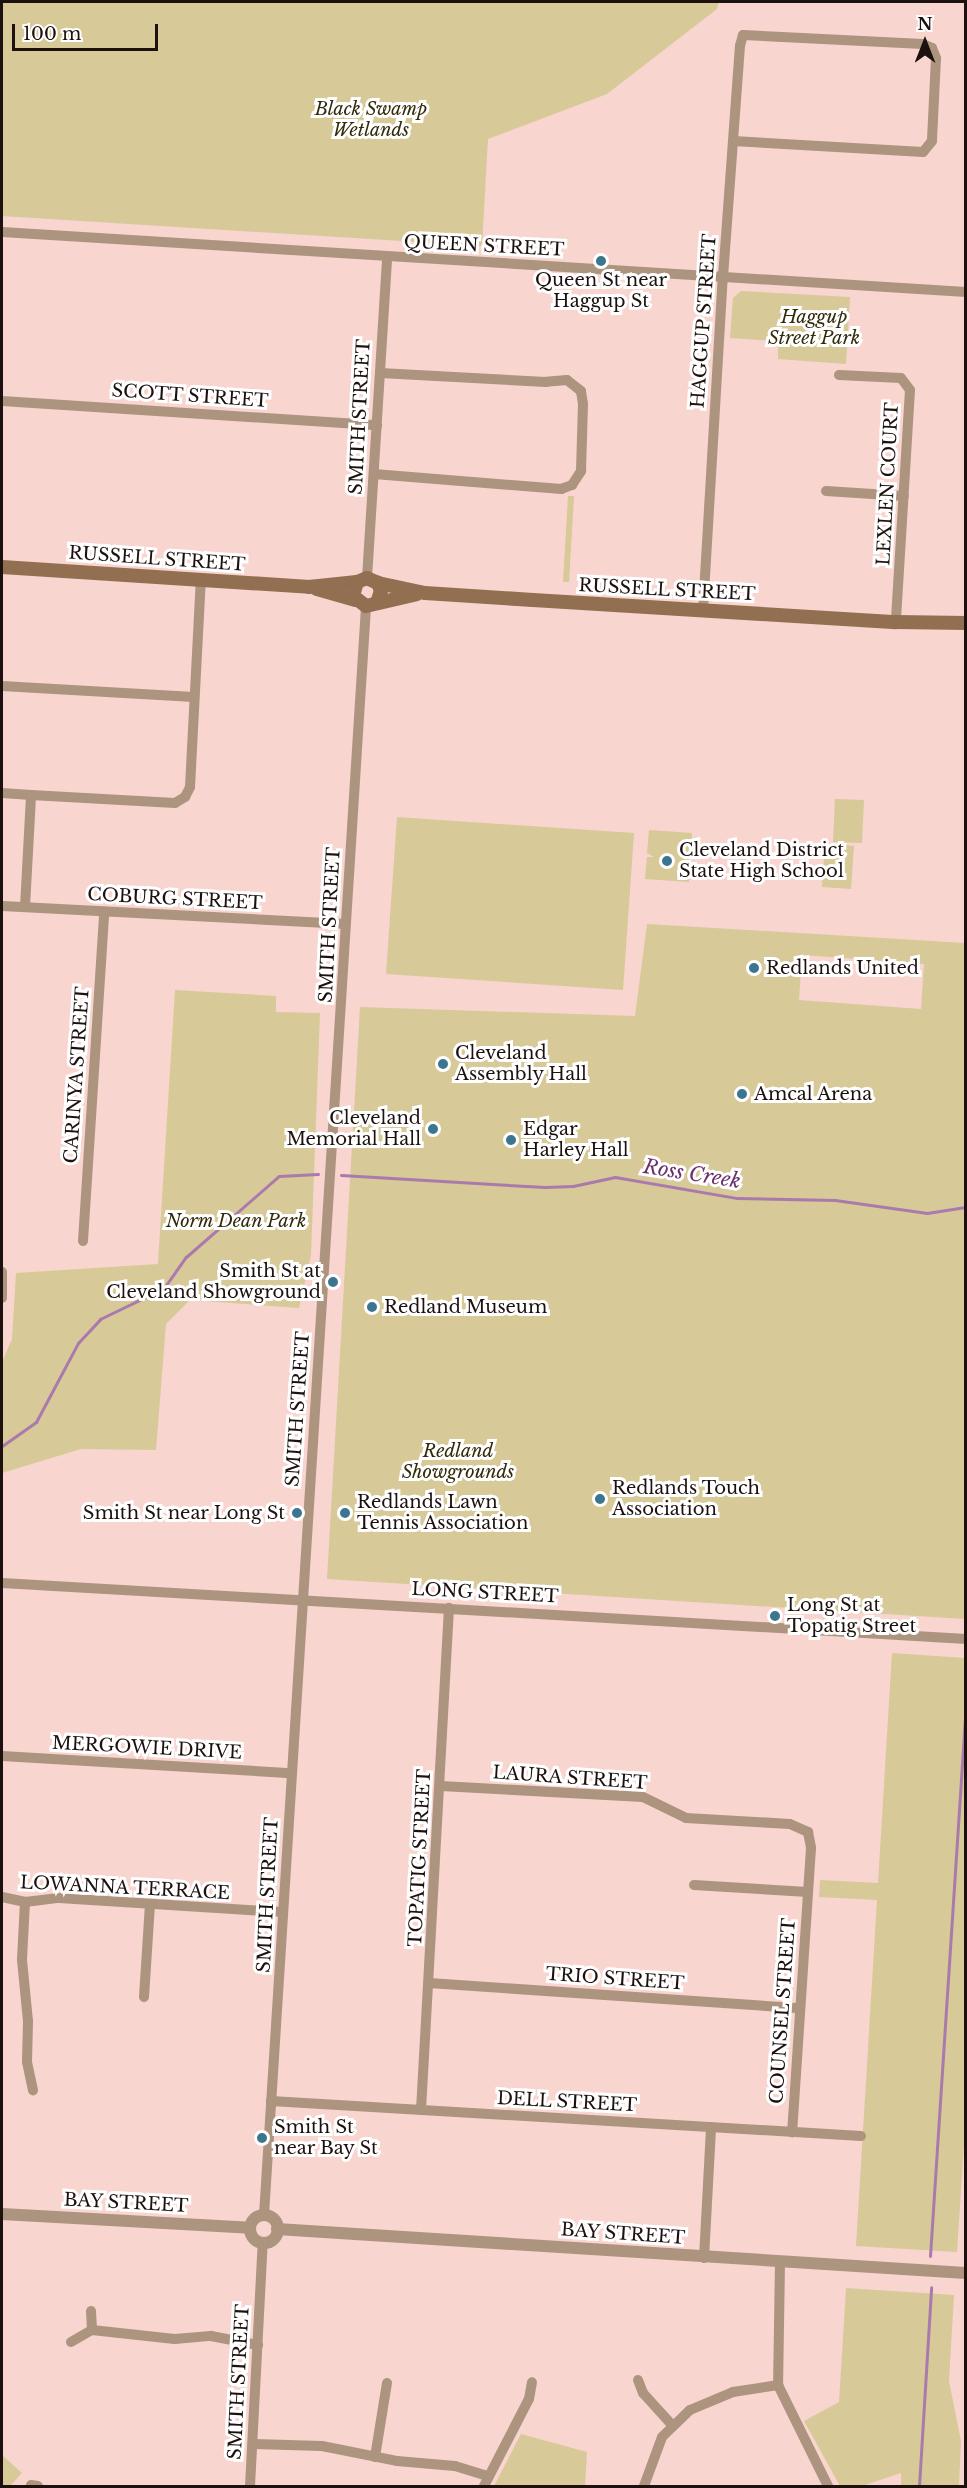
<!DOCTYPE html>
<html>
<head>
<meta charset="utf-8">
<style>
	body { margin:0 }
	#map { position:relative; width:967px; height:2488px; overflow:hidden; background:#f8d5cf; font-family:"Libre Baskerville",serif }
	div>[style] { position:absolute }
	.green>* { inset:0; background:#d7c998 }
	.stream>* { height:3px; margin:-1.5px; padding:0 1.5px; transform-origin:1.5px; border-radius:1.5px; background:#aa7aac }
	.minor>* { height:10px; margin:-5px; padding:0 5px; transform-origin:5px; border-radius:5px; background:#ac947f }
	.tertiary>* { height:12px; margin:-6px; padding:0 6px; transform-origin:6px; border-radius:6px; background:#ac947f }
	.tertiary>.ring { margin:-6px; padding:0; box-sizing:content-box; background:none; border:12px solid #ac947f; border-radius:50% }
	.secondary>* { height:14px; margin:-7px; padding:0 7px; transform-origin:7px; border-radius:7px; background:#926f51 }
	.dots>* { width:16px; height:16px; translate:-50% -50%; box-sizing:border-box; border:3px solid #fff; border-radius:50% }
	span { translate:-50% -50%; white-space:nowrap; text-align:center; line-height:1.15; -webkit-text-stroke:6px #fff; paint-order:stroke }
	.park-label { font-size:18px; color:#332a0a; font-style:italic }
	.street-label { font-size:18px; color:#1c110f }
	.poi-label { font-size:18px; color:#1c110f }
	.left { translate:0 -50%; text-align:left }
	.right { translate:-100% -50%; text-align:right }
	.water-label { font-size:20px; color:#6b2f6e; font-style:italic }
	.frame { position:absolute; inset:0; border:3px solid #1c110f; pointer-events:none }
	.north { position:absolute; left:895px; top:12px; width:60px; height:60px; -webkit-text-stroke:4px #fff; paint-order:stroke; rotate:0deg; font-size:16px; font-weight:700; line-height:24px; text-align:center; color:#1c110f }
	.north::after { content:''; display:block; margin:auto; width:21px; height:27px; background:#1c110f; clip-path:polygon(50% 0,100% 100%,50% 72%,0 100%) }
	.scale { position:absolute; left:12px; top:24px; width:146px; height:27px; box-sizing:border-box; border:3px solid #1c110f; border-top:0; padding-left:8px; font-size:18px; line-height:21px; white-space:nowrap; color:#1c110f; -webkit-text-stroke:4px #fff; paint-order:stroke }
</style>
</head>
<body>
<div id="map">
	<div class="green">
		<i style="clip-path:polygon(2px 2px,719px 2px,717px 9px,607px 94px,488px 139px,482px 246px,2px 216px)"></i>
		<i style="clip-path:polygon(741px 291px,850px 297px,846px 364px,778px 359px,778px 341px,730px 338px,733px 298px)"></i>
		<i style="clip-path:polygon(568px 496px,574px 496px,569px 582px,563px 582px)"></i>
		<i style="clip-path:polygon(835px 799px,864px 800px,862px 843px,833px 842px)"></i>
		<i style="clip-path:polygon(397px 817px,634px 833px,623px 990px,386px 974px)"></i>
		<i style="clip-path:polygon(649px 830px,692px 833px,691px 856px,683px 856px,684px 859px,691px 860px,689px 882px,645px 879px,647px 857px,654px 857px,647px 853px)"></i>
		<i style="clip-path:polygon(825px 843px,854px 846px,851px 889px,822px 887px)"></i>
		<i style="clip-path:polygon(evenodd,647px 924px,965px 943px,965px 1619px,327px 1579px,360px 1007px,635px 1016px,647px 924px,802px 955px,924px 964px,921px 1009px,799px 1000px,802px 955px)"></i>
		<i style="clip-path:polygon(175px 990px,276px 996px,276px 1012px,320px 1013px,311px 1255px,299px 1308px,190px 1300px,166px 1324px,156px 1450px,81px 1449px,2px 1473px,2px 1362px,12px 1339px,16px 1273px,158px 1264px)"></i>
		<i style="clip-path:polygon(892px 1653px,965px 1658px,966px 2114px,957px 2252px,856px 2246px,877px 1900px,819px 1897px,820px 1880px,878px 1883px)"></i>
		<i style="clip-path:polygon(846px 2288px,954px 2295px,949px 2381px,961px 2441px,959px 2486px,901px 2486px,901px 2473px,862px 2486px,840px 2486px,804px 2421px,839px 2402px)"></i>
		<i style="clip-path:polygon(521px 2434px,587px 2452px,585px 2486px,494px 2486px)"></i>
		<i style="clip-path:polygon(2px 2455px,22px 2473px,10px 2486px,2px 2486px)"></i>
	</div>
	<div class="stream">
		<i style="left:341px;top:1175px;width:204px;rotate:3.4deg"></i>
		<i style="left:545px;top:1187px;width:28px;rotate:-2deg"></i>
		<i style="left:573px;top:1186px;width:43px;rotate:-12.1deg"></i>
		<i style="left:615px;top:1177px;width:124px;rotate:9.8deg"></i>
		<i style="left:737px;top:1198px;width:98px;rotate:1.2deg"></i>
		<i style="left:835px;top:1200px;width:93px;rotate:8deg"></i>
		<i style="left:927px;top:1213px;width:39px;rotate:-9deg"></i>
		<i style="left:2px;top:1446px;width:42px;rotate:-35.2deg"></i>
		<i style="left:36px;top:1422px;width:89px;rotate:-62deg"></i>
		<i style="left:78px;top:1343px;width:33px;rotate:-47deg"></i>
		<i style="left:100px;top:1319px;width:71px;rotate:-25.8deg"></i>
		<i style="left:164px;top:1288px;width:38px;rotate:-55deg"></i>
		<i style="left:186px;top:1257px;width:123px;rotate:-41.1deg"></i>
		<i style="left:279px;top:1176px;width:39px;rotate:-3deg"></i>
		<i style="left:930px;top:2256px;width:554px;rotate:-86.28deg"></i>
		<i style="left:919px;top:2486px;width:199px;rotate:-86.5deg"></i>
	</div>
	<div class="minor">
		<i style="left:2px;top:232px;width:966px;rotate:3.56deg"></i>
		<i style="left:839px;top:375px;width:62px;rotate:2.8deg"></i>
		<i style="left:901px;top:378px;width:15px;rotate:53deg"></i>
		<i style="left:910px;top:390px;width:232px;rotate:93.5deg"></i>
		<i style="left:2px;top:401px;width:376px;rotate:3.7deg"></i>
		<i style="left:374px;top:474px;width:188px;rotate:4.6deg"></i>
		<i style="left:561px;top:489px;width:12px;rotate:-20deg"></i>
		<i style="left:572px;top:485px;width:17px;rotate:-57deg"></i>
		<i style="left:581px;top:471px;width:67px;rotate:-88.3deg"></i>
		<i style="left:583px;top:404px;width:13px;rotate:-99deg"></i>
		<i style="left:581px;top:391px;width:18px;rotate:-142deg"></i>
		<i style="left:567px;top:380px;width:21px;rotate:175deg"></i>
		<i style="left:546px;top:382px;width:166px;rotate:-176.9deg"></i>
		<i style="left:826px;top:491px;width:78px;rotate:3.7deg"></i>
		<i style="left:367px;top:578px;width:321px;rotate:-86.4deg"></i>
		<i style="left:703px;top:610px;width:334px;rotate:-86.6deg"></i>
		<i style="left:723px;top:277px;width:232px;rotate:-85.8deg"></i>
		<i style="left:740px;top:46px;width:11px;rotate:-75deg"></i>
		<i style="left:743px;top:35px;width:180px;rotate:2.9deg"></i>
		<i style="left:923px;top:44px;width:10px;rotate:24deg"></i>
		<i style="left:932px;top:48px;width:11px;rotate:68deg"></i>
		<i style="left:936px;top:58px;width:83px;rotate:92.8deg"></i>
		<i style="left:932px;top:141px;width:14px;rotate:129deg"></i>
		<i style="left:923px;top:152px;width:190px;rotate:-176.7deg"></i>
		<i style="left:2px;top:686px;width:192px;rotate:3.3deg"></i>
		<i style="left:2px;top:793px;width:29px;rotate:4deg"></i>
		<i style="left:2px;top:906px;width:344px;rotate:3deg"></i>
		<i style="left:25px;top:907px;width:112px;rotate:-86.9deg"></i>
		<i style="left:31px;top:795px;width:144px;rotate:3.2deg"></i>
		<i style="left:175px;top:803px;width:12px;rotate:-31deg"></i>
		<i style="left:185px;top:797px;width:11px;rotate:-63deg"></i>
		<i style="left:190px;top:787px;width:207px;rotate:-87deg"></i>
		<i style="left:83px;top:1241px;width:330px;rotate:-86.3deg"></i>
		<i style="left:2px;top:1272px;width:26px;rotate:90deg"></i>
		<i style="left:2px;top:1583px;width:966px;rotate:3.32deg"></i>
		<i style="left:2px;top:1756px;width:289px;rotate:3.4deg"></i>
		<i style="left:441px;top:1786px;width:202px;rotate:3.1deg"></i>
		<i style="left:643px;top:1797px;width:48px;rotate:26deg"></i>
		<i style="left:686px;top:1818px;width:104px;rotate:3.3deg"></i>
		<i style="left:790px;top:1824px;width:20px;rotate:24deg"></i>
		<i style="left:808px;top:1832px;width:16px;rotate:79deg"></i>
		<i style="left:811px;top:1848px;width:285px;rotate:93.8deg"></i>
		<i style="left:694px;top:1885px;width:114px;rotate:3.5deg"></i>
		<i style="left:2px;top:1897px;width:24px;rotate:12deg"></i>
		<i style="left:25px;top:1902px;width:34px;rotate:-7deg"></i>
		<i style="left:59px;top:1898px;width:224px;rotate:3.6deg"></i>
		<i style="left:25px;top:1902px;width:58px;rotate:93deg"></i>
		<i style="left:22px;top:1960px;width:61px;rotate:84.4deg"></i>
		<i style="left:28px;top:2021px;width:41px;rotate:91.4deg"></i>
		<i style="left:27px;top:2062px;width:29px;rotate:78deg"></i>
		<i style="left:429px;top:1983px;width:372px;rotate:3.9deg"></i>
		<i style="left:144px;top:1997px;width:93px;rotate:-86.3deg"></i>
		<i style="left:271px;top:2101px;width:591px;rotate:3.39deg"></i>
		<i style="left:421px;top:2110px;width:503px;rotate:-86.81deg"></i>
		<i style="left:264px;top:2215px;width:1612px;rotate:-86.37deg"></i>
		<i style="left:704px;top:2258px;width:131px;rotate:-86.9deg"></i>
		<i style="left:780px;top:2262px;width:123px;rotate:90.9deg"></i>
		<i style="left:778px;top:2385px;width:113px;rotate:63.7deg"></i>
		<i style="left:92px;top:2330px;width:83px;rotate:6.2deg"></i>
		<i style="left:175px;top:2339px;width:36px;rotate:-5deg"></i>
		<i style="left:211px;top:2336px;width:48px;rotate:10.8deg"></i>
		<i style="left:71px;top:2342px;width:24px;rotate:-30deg"></i>
		<i style="left:92px;top:2330px;width:19px;rotate:-93deg"></i>
		<i style="left:638px;top:2380px;width:14px;rotate:69deg"></i>
		<i style="left:643px;top:2393px;width:43px;rotate:47.8deg"></i>
		<i style="left:253px;top:2444px;width:69px;rotate:1.7deg"></i>
		<i style="left:322px;top:2446px;width:76px;rotate:11.3deg"></i>
		<i style="left:397px;top:2461px;width:58px;rotate:4.9deg"></i>
		<i style="left:455px;top:2466px;width:34px;rotate:17deg"></i>
		<i style="left:375px;top:2457px;width:75px;rotate:-80.8deg"></i>
		<i style="left:31px;top:2485px;width:7px;rotate:8deg"></i>
		<i style="left:250px;top:2486px;width:244px;rotate:-87deg"></i>
		<i style="left:484px;top:2486px;width:98px;rotate:-62.7deg"></i>
		<i style="left:529px;top:2399px;width:17px;rotate:-80deg"></i>
		<i style="left:644px;top:2486px;width:52px;rotate:-69.8deg"></i>
		<i style="left:662px;top:2437px;width:39px;rotate:-44deg"></i>
		<i style="left:690px;top:2410px;width:47px;rotate:-22.7deg"></i>
		<i style="left:733px;top:2392px;width:46px;rotate:-8.8deg"></i>
	</div>
	<div class="tertiary">
		<i style="left:2px;top:2214px;width:248px;rotate:3.2deg"></i>
		<i class="ring" style="left:250px;top:2215px;width:16px;height:16px"></i>
		<i style="left:277px;top:2229px;width:690px;rotate:3.65deg"></i>
	</div>
	<div class="secondary">
		<i style="left:2px;top:567px;width:308px;rotate:3.7deg"></i>
		<i style="left:309px;top:587px;width:48px;rotate:-5.9deg"></i>
		<i style="left:378px;top:583px;width:48px;rotate:12deg"></i>
		<i style="left:425px;top:593px;width:108px;rotate:3.7deg"></i>
		<i style="left:533px;top:600px;width:364px;rotate:3.5deg"></i>
		<i style="left:896px;top:622px;width:70px;rotate:0.8deg"></i>
		<i style="left:317px;top:589px;width:40px;rotate:16deg"></i>
		<i style="left:377px;top:603px;width:13px;rotate:-72deg"></i>
		<i style="left:381px;top:591px;width:9px;rotate:-111deg"></i>
		<i style="left:378px;top:583px;width:12px;rotate:-156deg"></i>
		<i style="left:367px;top:578px;width:11px;rotate:158deg"></i>
		<i style="left:357px;top:582px;width:15px;rotate:106deg"></i>
		<i style="left:353px;top:596px;width:16px;rotate:38deg"></i>
		<i style="left:366px;top:606px;width:52px;rotate:-13.2deg"></i>
	</div>
	<div class="dots">
		<i style="left:601px;top:261px;background:#3c758f"></i>
		<i style="left:667px;top:861px;background:#3c758f"></i>
		<i style="left:754px;top:968px;background:#3c758f"></i>
		<i style="left:443px;top:1064px;background:#3c758f"></i>
		<i style="left:742px;top:1094px;background:#3c758f"></i>
		<i style="left:433px;top:1129px;background:#3c758f"></i>
		<i style="left:511px;top:1140px;background:#3c758f"></i>
		<i style="left:333px;top:1282px;background:#3c758f"></i>
		<i style="left:372px;top:1307px;background:#3c758f"></i>
		<i style="left:600px;top:1499px;background:#3c758f"></i>
		<i style="left:297px;top:1513px;background:#3c758f"></i>
		<i style="left:345px;top:1513px;background:#3c758f"></i>
		<i style="left:775px;top:1616px;background:#3c758f"></i>
		<i style="left:262px;top:2138px;background:#3c758f"></i>
	</div>
	<div class="park-label">
		<span style="left:371px;top:120px">Black Swamp<br>Wetlands</span>
		<span style="left:814px;top:328px">Haggup<br>Street Park</span>
		<span style="left:236px;top:1221px">Norm Dean Park</span>
		<span style="left:458px;top:1462px">Redland<br>Showgrounds</span>
	</div>
	<div class="street-label">
		<span style="left:484px;top:246px;rotate:3deg">QUEEN STREET</span>
		<span style="left:704px;top:321px;rotate:-86deg">HAGGUP STREET</span>
		<span style="left:190px;top:396px;rotate:4deg">SCOTT STREET</span>
		<span style="left:360px;top:417px;rotate:-87deg">SMITH STREET</span>
		<span style="left:888px;top:484px;rotate:-87deg">LEXLEN COURT</span>
		<span style="left:157px;top:559px;rotate:4deg">RUSSELL STREET</span>
		<span style="left:667px;top:590px;rotate:3deg">RUSSELL STREET</span>
		<span style="left:175px;top:899px;rotate:3deg">COBURG STREET</span>
		<span style="left:330px;top:925px;rotate:-87deg">SMITH STREET</span>
		<span style="left:77px;top:1075px;rotate:-86deg">CARINYA STREET</span>
		<span style="left:298px;top:1409px;rotate:-86deg">SMITH STREET</span>
		<span style="left:485px;top:1593px;rotate:3deg">LONG STREET</span>
		<span style="left:147px;top:1748px;rotate:3deg">MERGOWIE DRIVE</span>
		<span style="left:570px;top:1778px;rotate:4deg">LAURA STREET</span>
		<span style="left:420px;top:1858px;rotate:-87deg">TOPATIG STREET</span>
		<span style="left:125px;top:1888px;rotate:3deg">LOWANNA TERRACE</span>
		<span style="left:268px;top:1895px;rotate:-87deg">SMITH STREET</span>
		<span style="left:615px;top:1979px;rotate:4deg">TRIO STREET</span>
		<span style="left:783px;top:2011px;rotate:-86deg">COUNSEL STREET</span>
		<span style="left:567px;top:2102px;rotate:3deg">DELL STREET</span>
		<span style="left:126px;top:2203px;rotate:3deg">BAY STREET</span>
		<span style="left:623px;top:2234px;rotate:4deg">BAY STREET</span>
		<span style="left:239px;top:2382px;rotate:-87deg">SMITH STREET</span>
	</div>
	<div class="poi-label">
		<span style="left:601px;top:291px">Queen St near<br>Haggup St</span>
		<span class="left" style="left:679px;top:861px">Cleveland District<br>State High School</span>
		<span class="left" style="left:766px;top:968px">Redlands United</span>
		<span class="left" style="left:455px;top:1064px">Cleveland<br>Assembly Hall</span>
		<span class="left" style="left:754px;top:1094px">Amcal Arena</span>
		<span class="right" style="left:421px;top:1129px">Cleveland<br>Memorial Hall</span>
		<span class="left" style="left:523px;top:1140px">Edgar<br>Harley Hall</span>
		<span class="right" style="left:321px;top:1282px">Smith St at<br>Cleveland Showground</span>
		<span class="left" style="left:384px;top:1307px">Redland Museum</span>
		<span class="left" style="left:612px;top:1499px">Redlands Touch<br>Association</span>
		<span class="left" style="left:357px;top:1513px">Redlands Lawn<br>Tennis Association</span>
		<span class="right" style="left:285px;top:1513px">Smith St near Long St</span>
		<span class="left" style="left:787px;top:1616px">Long St at<br>Topatig Street</span>
		<span class="left" style="left:274px;top:2138px">Smith St<br>near Bay St</span>
	</div>
	<div class="water-label">
		<span style="left:692px;top:1174px;rotate:9deg">Ross Creek</span>
	</div>
	<div class="frame"></div>
	<div class="north">N</div>
	<div class="scale">100 m</div>
</div>
</body>
</html>
